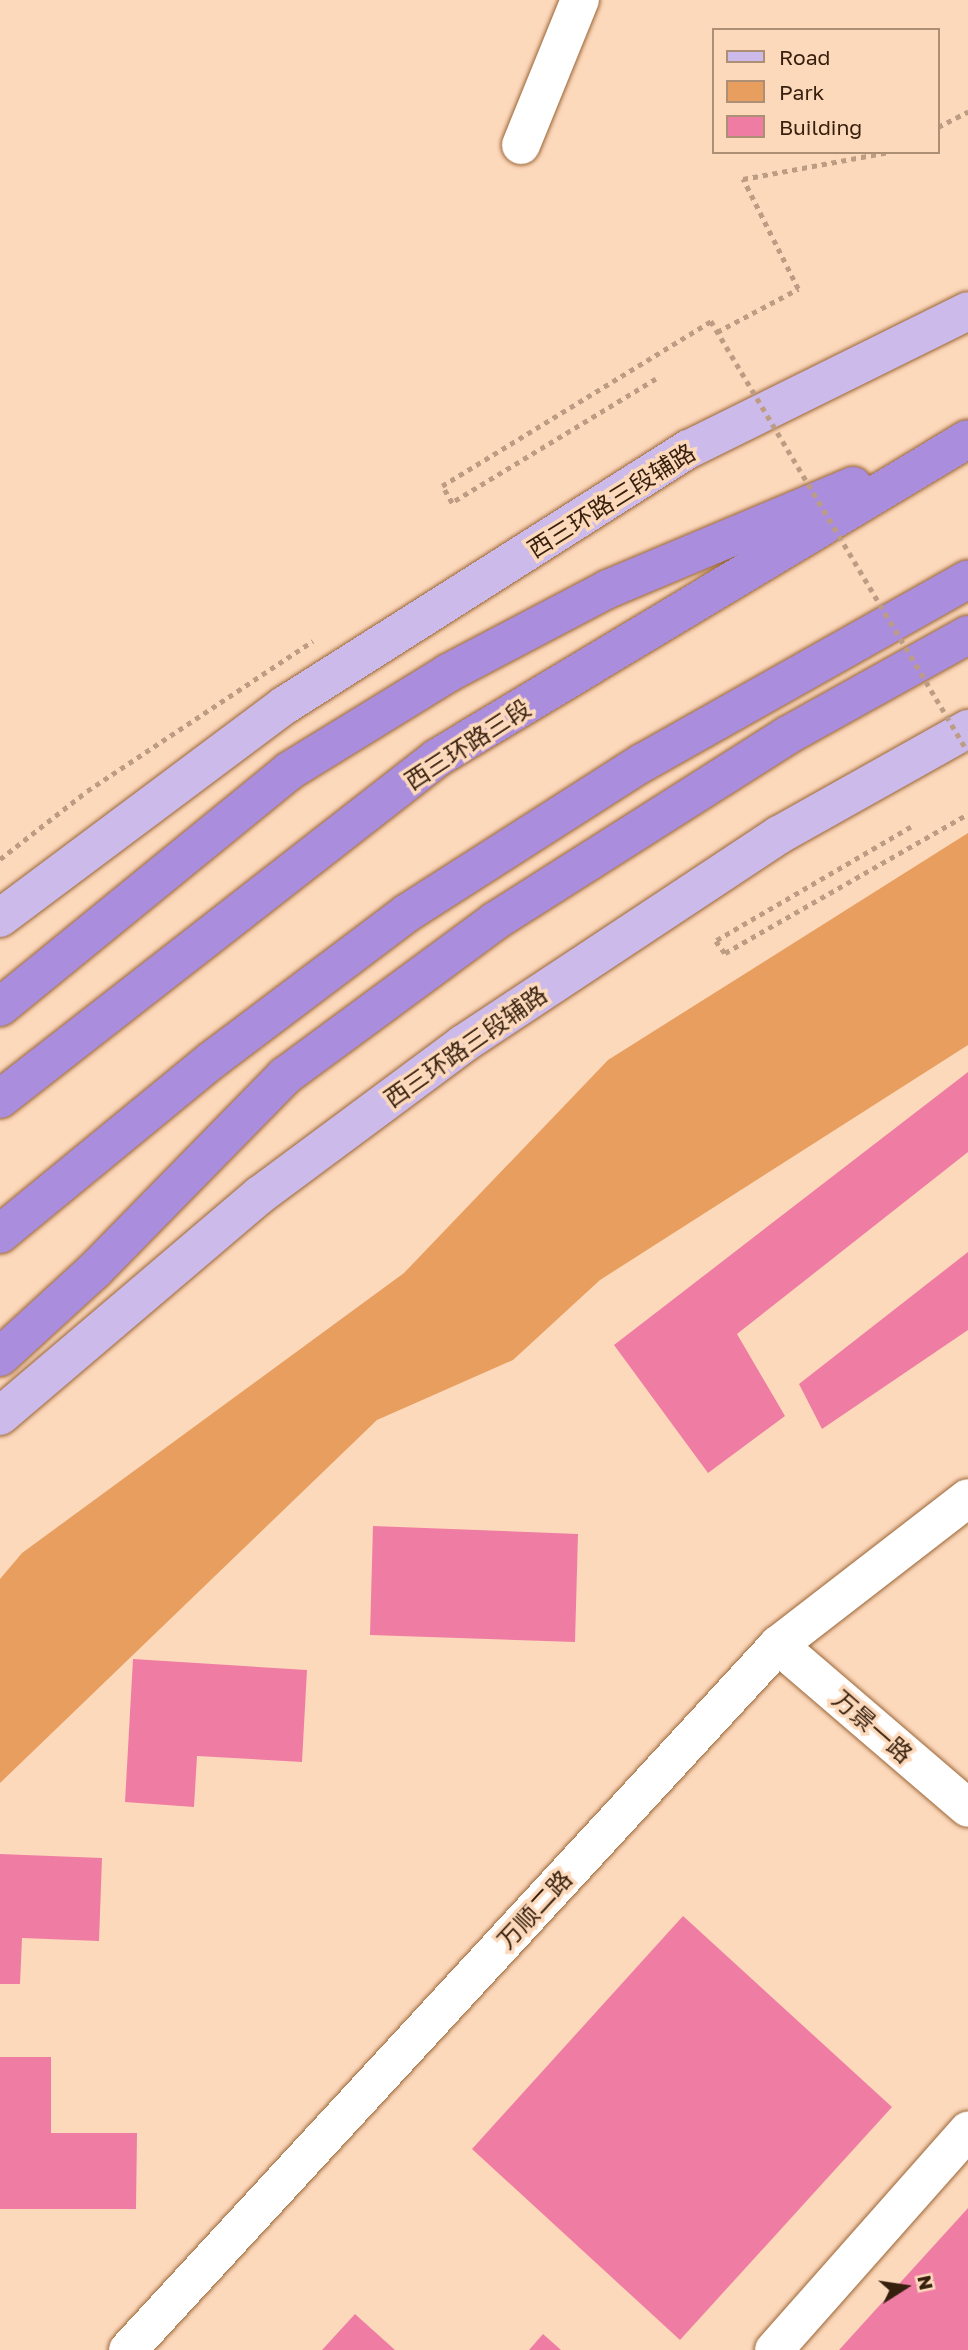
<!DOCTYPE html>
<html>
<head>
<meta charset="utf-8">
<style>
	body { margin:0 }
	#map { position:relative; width:968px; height:2350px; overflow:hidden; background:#fdd9bc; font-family:"Golos Text","Noto Sans SC",sans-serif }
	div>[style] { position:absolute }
	.green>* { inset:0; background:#e79e5f }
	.building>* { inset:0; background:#ef7da3 }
	.path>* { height:4.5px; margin-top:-2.25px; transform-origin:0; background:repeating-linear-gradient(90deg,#bc9c83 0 5px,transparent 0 10px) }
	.roads { filter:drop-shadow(0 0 2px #9a6536) drop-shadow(0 0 2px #9a6536) }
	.minor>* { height:38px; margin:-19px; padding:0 19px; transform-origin:19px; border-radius:19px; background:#fff }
	.major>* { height:38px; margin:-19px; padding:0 19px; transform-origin:19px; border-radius:19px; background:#ccbbea }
	.highway>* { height:38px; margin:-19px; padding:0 19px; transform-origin:19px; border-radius:19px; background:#aa8ddc }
	.path-bridge>* { height:4.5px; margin-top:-2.25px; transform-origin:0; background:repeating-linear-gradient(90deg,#bc9c83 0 5px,transparent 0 10px) }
	span { translate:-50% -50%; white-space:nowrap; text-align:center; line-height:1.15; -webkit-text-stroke:7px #fdd9bc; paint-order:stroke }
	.street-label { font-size:24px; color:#361f0c }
	.legend { position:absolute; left:712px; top:28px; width:228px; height:126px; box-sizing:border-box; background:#fdd9bc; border:2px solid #ad8f76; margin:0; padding:9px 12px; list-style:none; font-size:21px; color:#361f0c }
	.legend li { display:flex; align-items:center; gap:14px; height:35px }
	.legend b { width:35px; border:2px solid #ad8f76 }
	.north { position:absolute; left:870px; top:2252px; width:70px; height:70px; -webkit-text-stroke:5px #fdd9bc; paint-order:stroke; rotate:78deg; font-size:19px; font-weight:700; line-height:28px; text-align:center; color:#361f0c }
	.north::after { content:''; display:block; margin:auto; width:24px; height:32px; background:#361f0c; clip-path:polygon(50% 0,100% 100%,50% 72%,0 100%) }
</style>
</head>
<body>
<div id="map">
	<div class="green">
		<i style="clip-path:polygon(968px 833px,968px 1045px,600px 1280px,513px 1360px,377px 1420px,0 1783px,0 1579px,22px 1553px,404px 1273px,608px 1060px)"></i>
	</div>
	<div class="building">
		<i style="clip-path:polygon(968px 1072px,968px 1152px,737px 1334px,785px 1416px,708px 1473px,614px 1345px)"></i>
		<i style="clip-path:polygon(968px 1252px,968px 1330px,822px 1429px,799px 1384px)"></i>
		<i style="clip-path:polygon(373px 1526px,578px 1534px,575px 1642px,370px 1635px)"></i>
		<i style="clip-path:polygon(133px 1659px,307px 1670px,302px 1762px,197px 1756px,194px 1807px,125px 1802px)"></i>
		<i style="clip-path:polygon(0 1854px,102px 1858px,99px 1941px,22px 1938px,20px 1984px,0 1984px)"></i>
		<i style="clip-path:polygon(683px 1916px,892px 2107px,680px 2340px,472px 2149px)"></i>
		<i style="clip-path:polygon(0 2057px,51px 2057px,51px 2133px,137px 2133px,136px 2209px,0 2209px)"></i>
		<i style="clip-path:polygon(968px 2208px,968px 2350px,839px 2350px)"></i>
		<i style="clip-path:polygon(355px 2314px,395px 2350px,322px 2350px)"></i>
		<i style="clip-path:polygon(543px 2334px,561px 2350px,529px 2350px)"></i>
	</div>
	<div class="path">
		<i style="left:938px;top:127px;width:34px;rotate:-27deg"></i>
		<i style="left:717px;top:332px;width:92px;rotate:-28deg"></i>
		<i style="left:798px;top:289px;width:123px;rotate:-116.6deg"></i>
		<i style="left:743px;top:179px;width:147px;rotate:-10.5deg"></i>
		<i style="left:911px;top:827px;width:226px;rotate:149.7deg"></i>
		<i style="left:716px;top:941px;width:15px;rotate:53deg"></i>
		<i style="left:725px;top:953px;width:280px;rotate:-29.8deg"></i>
		<i style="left:0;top:859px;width:110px;rotate:-38deg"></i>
		<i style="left:87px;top:791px;width:271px;rotate:-33.6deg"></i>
	</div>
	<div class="roads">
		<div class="minor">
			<i style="left:521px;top:145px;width:157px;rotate:-67.9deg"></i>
			<i style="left:778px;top:1645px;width:250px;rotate:40.6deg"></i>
			<i style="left:128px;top:2350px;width:959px;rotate:-47.32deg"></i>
			<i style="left:778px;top:1645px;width:240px;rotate:-37.7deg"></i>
			<i style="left:774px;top:2350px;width:293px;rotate:-48.5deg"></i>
		</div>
		<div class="major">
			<i style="left:0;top:918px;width:356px;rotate:-36.8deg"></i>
			<i style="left:285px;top:705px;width:478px;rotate:-32.4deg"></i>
			<i style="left:689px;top:449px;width:311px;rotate:-26.3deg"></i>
			<i style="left:0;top:1416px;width:341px;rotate:-40.4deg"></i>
			<i style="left:260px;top:1195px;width:253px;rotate:-36.6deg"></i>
			<i style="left:463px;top:1044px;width:379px;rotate:-33.5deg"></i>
			<i style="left:779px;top:835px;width:217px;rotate:-29.3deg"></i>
		</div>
		<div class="highway">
			<i style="left:0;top:1007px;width:373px;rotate:-39.2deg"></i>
			<i style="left:289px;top:771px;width:187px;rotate:-31.6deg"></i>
			<i style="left:448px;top:673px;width:181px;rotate:-27.7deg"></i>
			<i style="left:608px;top:589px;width:266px;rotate:-22.8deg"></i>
			<i style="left:0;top:1099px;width:554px;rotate:-37.97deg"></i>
			<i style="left:437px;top:758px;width:619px;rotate:-31deg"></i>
			<i style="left:0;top:1234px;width:274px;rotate:-39.4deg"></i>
			<i style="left:212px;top:1060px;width:244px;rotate:-37deg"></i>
			<i style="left:407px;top:913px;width:279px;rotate:-32.6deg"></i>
			<i style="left:642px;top:763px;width:374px;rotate:-29.4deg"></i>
			<i style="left:0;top:1357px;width:129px;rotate:-42.5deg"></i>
			<i style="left:95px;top:1270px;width:272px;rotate:-45.6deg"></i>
			<i style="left:285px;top:1076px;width:261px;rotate:-36.4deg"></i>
			<i style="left:495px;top:921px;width:347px;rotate:-32.4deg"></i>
			<i style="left:788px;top:735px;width:206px;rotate:-29.1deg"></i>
		</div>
	</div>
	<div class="path-bridge">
		<i style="left:656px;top:379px;width:239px;rotate:148.7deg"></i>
		<i style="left:452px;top:503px;width:20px;rotate:-120deg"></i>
		<i style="left:442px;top:486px;width:316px;rotate:-31.5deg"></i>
		<i style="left:711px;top:321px;width:502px;rotate:59.19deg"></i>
	</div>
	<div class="street-label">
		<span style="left:611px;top:500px;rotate:-32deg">西三环路三段辅路</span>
		<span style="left:467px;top:744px;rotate:-33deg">西三环路三段</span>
		<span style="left:465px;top:1046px;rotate:-35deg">西三环路三段辅路</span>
		<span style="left:873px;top:1726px;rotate:41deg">万景一路</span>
		<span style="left:534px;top:1909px;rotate:-47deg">万顺二路</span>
	</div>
	<ul class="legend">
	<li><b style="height:9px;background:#ccbbea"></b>Road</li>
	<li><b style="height:19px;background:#e79e5f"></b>Park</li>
	<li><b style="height:19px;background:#ef7da3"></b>Building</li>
	</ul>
	<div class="north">N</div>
</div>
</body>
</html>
